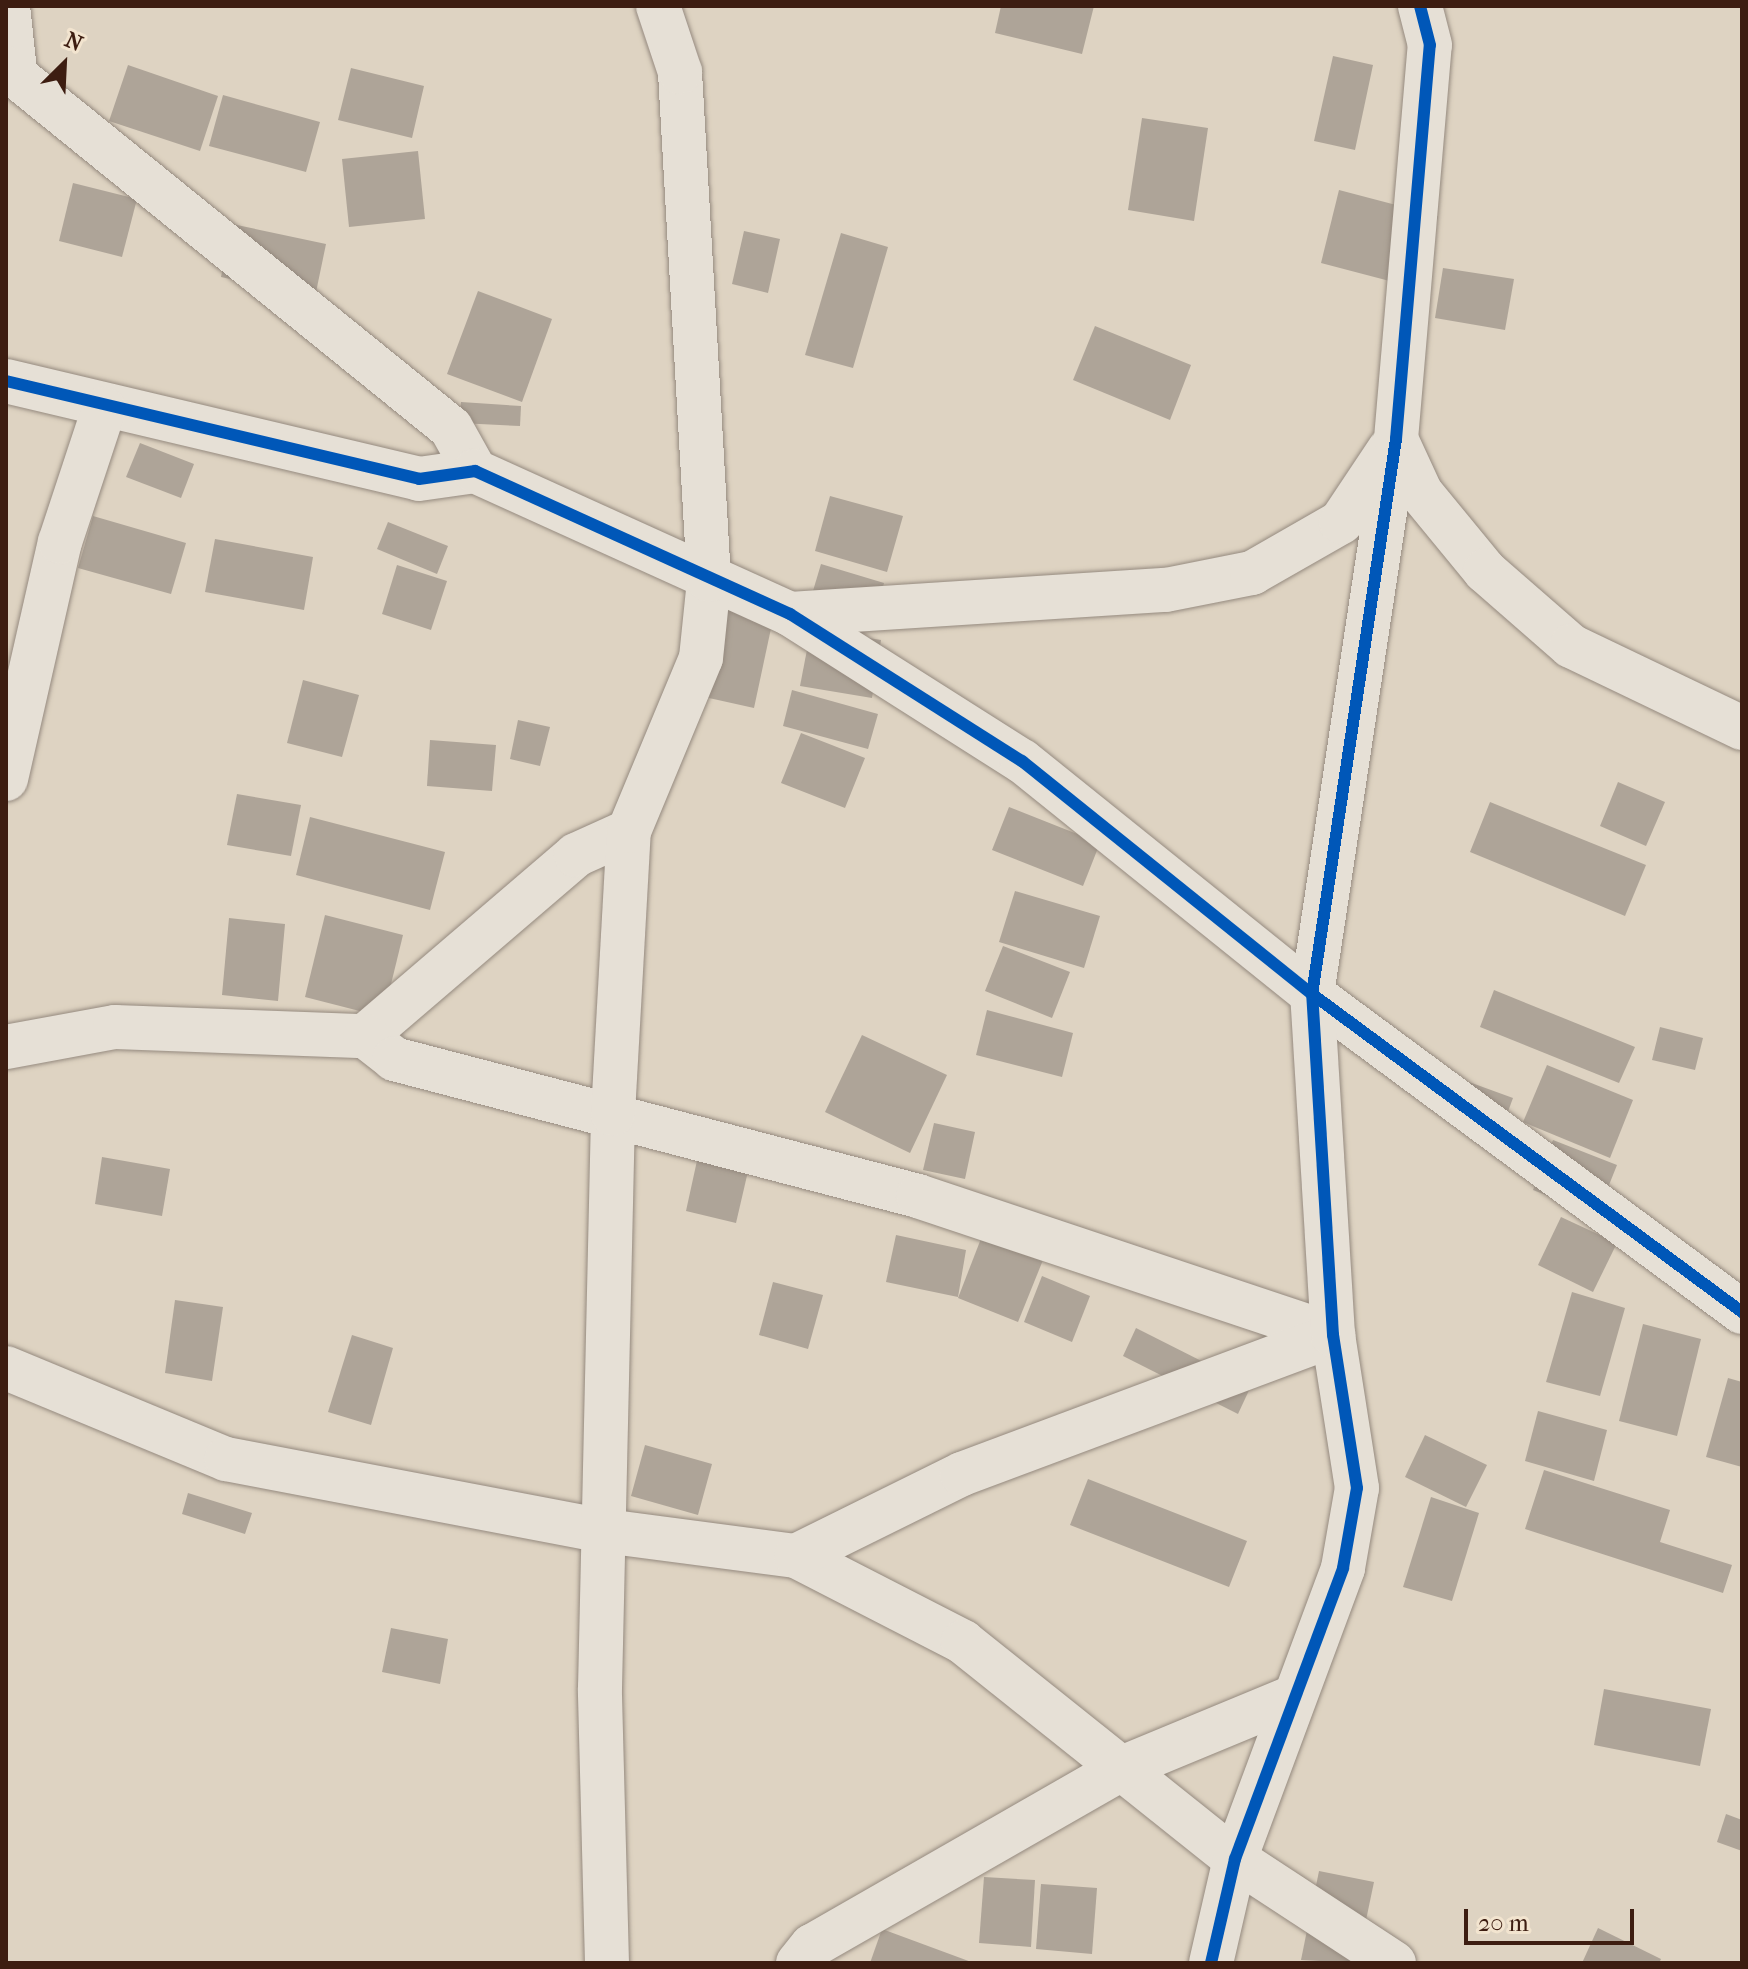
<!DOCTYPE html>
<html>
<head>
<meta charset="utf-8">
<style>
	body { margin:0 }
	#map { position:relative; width:1748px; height:1969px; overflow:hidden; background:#ded3c2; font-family:"IM FELL French Canon",serif }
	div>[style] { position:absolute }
	.building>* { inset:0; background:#aea498 }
	.roads { filter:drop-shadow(0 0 2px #958a7f) drop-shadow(0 0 2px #958a7f) }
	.minor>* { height:44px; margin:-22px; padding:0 22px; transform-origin:22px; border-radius:22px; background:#e6e0d6 }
	.cycleway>* { height:12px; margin:-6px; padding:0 6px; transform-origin:6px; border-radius:6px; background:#0057b8 }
	span { translate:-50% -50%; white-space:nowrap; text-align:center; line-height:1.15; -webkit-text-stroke:6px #f2e4cf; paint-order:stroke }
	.frame { position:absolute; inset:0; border:8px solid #3d1d11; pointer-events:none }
	.north { position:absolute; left:24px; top:24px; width:80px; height:80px; -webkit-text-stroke:6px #f2e4cf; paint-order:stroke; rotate:24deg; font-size:22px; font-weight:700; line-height:32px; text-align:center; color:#3d1d11 }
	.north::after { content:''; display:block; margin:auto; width:28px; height:36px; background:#3d1d11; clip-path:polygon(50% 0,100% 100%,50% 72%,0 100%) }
	.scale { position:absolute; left:1464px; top:1909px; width:170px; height:36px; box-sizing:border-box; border:4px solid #3d1d11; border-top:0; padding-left:10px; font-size:24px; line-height:28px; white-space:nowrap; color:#3d1d11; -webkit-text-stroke:6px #f2e4cf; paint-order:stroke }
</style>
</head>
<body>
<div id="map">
	<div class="building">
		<i style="clip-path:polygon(1001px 6px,1094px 6px,1082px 54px,995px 33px)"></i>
		<i style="clip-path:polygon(1333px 56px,1373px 65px,1355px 150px,1314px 141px)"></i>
		<i style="clip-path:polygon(128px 65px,218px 96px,200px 151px,109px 121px)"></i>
		<i style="clip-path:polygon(351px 68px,424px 86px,412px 138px,338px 120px)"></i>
		<i style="clip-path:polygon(223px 95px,320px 122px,306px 172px,209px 146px)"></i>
		<i style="clip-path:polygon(1142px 118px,1208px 128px,1194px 221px,1128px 210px)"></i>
		<i style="clip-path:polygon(418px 151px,425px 219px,349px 227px,342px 159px)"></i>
		<i style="clip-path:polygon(73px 183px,137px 199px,122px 257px,59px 241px)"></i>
		<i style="clip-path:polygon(1339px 190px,1438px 216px,1420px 289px,1321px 263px)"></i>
		<i style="clip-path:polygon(232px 224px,326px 244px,315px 297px,221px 277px)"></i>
		<i style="clip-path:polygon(744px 231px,780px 239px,768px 293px,732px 284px)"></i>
		<i style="clip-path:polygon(841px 233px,888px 247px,853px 368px,805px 355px)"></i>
		<i style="clip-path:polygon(1443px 268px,1514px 279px,1505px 330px,1435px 318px)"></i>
		<i style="clip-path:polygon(478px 291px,552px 319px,522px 402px,447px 374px)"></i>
		<i style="clip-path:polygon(1095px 326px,1191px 365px,1170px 420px,1073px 380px)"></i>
		<i style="clip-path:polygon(461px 402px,521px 406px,520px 426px,459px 423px)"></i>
		<i style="clip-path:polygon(140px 443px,194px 464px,181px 498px,126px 477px)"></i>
		<i style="clip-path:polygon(830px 496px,903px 516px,887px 572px,815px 551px)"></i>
		<i style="clip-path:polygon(93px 516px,186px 543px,171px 594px,78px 568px)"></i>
		<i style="clip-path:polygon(388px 522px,448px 546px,437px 574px,377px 549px)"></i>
		<i style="clip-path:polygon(215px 539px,313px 557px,304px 610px,205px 592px)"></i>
		<i style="clip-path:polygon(821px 564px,884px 583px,871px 630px,807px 611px)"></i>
		<i style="clip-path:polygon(397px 565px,447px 581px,431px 630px,382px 614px)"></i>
		<i style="clip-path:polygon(722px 593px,776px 605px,754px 708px,700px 696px)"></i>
		<i style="clip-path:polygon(811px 629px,881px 640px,872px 698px,800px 686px)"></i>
		<i style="clip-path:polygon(303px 680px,359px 695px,342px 757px,287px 743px)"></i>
		<i style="clip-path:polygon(792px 690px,878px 714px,868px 749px,783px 726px)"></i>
		<i style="clip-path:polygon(518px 720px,550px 727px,540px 766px,510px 759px)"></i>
		<i style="clip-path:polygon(801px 733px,865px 758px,845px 808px,781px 783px)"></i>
		<i style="clip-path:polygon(430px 740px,496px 745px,492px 791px,427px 786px)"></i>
		<i style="clip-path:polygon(1618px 782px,1665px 802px,1646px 846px,1600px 826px)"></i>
		<i style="clip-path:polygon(237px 794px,301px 805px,291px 856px,227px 845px)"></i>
		<i style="clip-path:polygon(1490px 802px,1646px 865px,1625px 916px,1470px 852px)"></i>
		<i style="clip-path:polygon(1009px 807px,1100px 843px,1083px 886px,992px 850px)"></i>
		<i style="clip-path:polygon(310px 817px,445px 852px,430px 910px,296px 875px)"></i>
		<i style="clip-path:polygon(1015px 891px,1100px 916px,1084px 968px,999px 942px)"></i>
		<i style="clip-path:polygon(325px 915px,403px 935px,383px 1017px,305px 997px)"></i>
		<i style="clip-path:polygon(229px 918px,285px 924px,278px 1001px,222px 995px)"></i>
		<i style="clip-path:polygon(1003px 946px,1070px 972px,1052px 1018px,985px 991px)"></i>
		<i style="clip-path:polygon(1494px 990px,1635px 1047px,1619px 1083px,1480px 1027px)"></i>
		<i style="clip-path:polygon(987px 1010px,1073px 1033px,1062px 1077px,976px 1055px)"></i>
		<i style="clip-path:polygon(1660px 1027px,1703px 1038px,1695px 1070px,1652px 1060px)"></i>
		<i style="clip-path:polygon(862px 1035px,947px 1075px,910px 1153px,825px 1112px)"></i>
		<i style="clip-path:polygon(1547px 1065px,1633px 1100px,1610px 1158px,1523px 1122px)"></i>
		<i style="clip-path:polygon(1469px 1082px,1513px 1098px,1503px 1125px,1459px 1109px)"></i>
		<i style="clip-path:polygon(934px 1123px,975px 1132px,965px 1179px,923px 1170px)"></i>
		<i style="clip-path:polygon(1553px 1140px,1617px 1165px,1597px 1215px,1533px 1190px)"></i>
		<i style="clip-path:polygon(698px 1156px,749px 1167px,736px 1223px,686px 1211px)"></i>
		<i style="clip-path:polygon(102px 1157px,170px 1169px,162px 1216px,95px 1204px)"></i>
		<i style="clip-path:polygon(1561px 1217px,1617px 1243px,1593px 1292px,1538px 1265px)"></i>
		<i style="clip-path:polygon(896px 1235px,966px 1250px,958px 1297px,886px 1282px)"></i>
		<i style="clip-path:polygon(982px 1236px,1043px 1260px,1018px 1322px,958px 1298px)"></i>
		<i style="clip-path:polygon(1042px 1276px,1090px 1296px,1072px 1342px,1024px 1322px)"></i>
		<i style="clip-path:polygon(773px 1282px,823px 1295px,808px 1349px,759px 1335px)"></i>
		<i style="clip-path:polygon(1572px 1292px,1625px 1308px,1600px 1396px,1546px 1382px)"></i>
		<i style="clip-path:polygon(175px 1300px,223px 1307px,212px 1381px,165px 1373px)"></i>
		<i style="clip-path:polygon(1643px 1324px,1701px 1339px,1677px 1436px,1619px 1421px)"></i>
		<i style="clip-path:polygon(1136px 1328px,1251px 1386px,1238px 1414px,1123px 1356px)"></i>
		<i style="clip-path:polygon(352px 1335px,393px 1348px,371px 1425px,328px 1412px)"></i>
		<i style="clip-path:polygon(1728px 1378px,1742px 1382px,1742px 1467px,1706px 1457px)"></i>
		<i style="clip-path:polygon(1538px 1411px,1607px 1430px,1594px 1481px,1525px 1461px)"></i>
		<i style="clip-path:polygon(1425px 1435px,1487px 1465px,1466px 1507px,1405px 1477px)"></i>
		<i style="clip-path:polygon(645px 1445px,712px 1464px,698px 1515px,631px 1496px)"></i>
		<i style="clip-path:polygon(1544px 1470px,1670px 1510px,1660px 1542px,1732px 1565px,1723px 1593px,1525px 1529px)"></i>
		<i style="clip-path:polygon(1088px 1479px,1247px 1541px,1229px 1587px,1070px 1525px)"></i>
		<i style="clip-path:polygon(188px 1493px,252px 1513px,245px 1534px,182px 1514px)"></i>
		<i style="clip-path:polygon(1431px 1497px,1479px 1513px,1452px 1601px,1403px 1587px)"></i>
		<i style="clip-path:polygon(391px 1628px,448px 1639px,440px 1684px,382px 1672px)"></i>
		<i style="clip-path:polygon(1604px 1689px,1711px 1709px,1700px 1766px,1594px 1745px)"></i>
		<i style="clip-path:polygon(1726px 1814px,1742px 1820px,1742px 1851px,1717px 1842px)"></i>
		<i style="clip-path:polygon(1319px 1871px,1374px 1882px,1357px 1963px,1301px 1960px)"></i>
		<i style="clip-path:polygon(984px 1877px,1035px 1880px,1031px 1947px,979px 1943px)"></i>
		<i style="clip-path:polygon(1041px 1884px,1097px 1888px,1092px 1954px,1036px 1949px)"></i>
		<i style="clip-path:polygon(1598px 1928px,1661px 1959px,1659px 1963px,1582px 1963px)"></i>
		<i style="clip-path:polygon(882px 1929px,974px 1963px,870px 1963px)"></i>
	</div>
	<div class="roads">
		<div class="minor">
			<i style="left:8px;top:6px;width:66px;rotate:83.9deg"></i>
			<i style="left:6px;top:68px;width:572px;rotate:38.97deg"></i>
			<i style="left:451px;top:428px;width:49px;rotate:60.8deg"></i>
			<i style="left:6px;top:381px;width:424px;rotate:13.3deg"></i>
			<i style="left:419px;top:479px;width:57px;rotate:-8.1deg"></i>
			<i style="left:475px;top:471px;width:346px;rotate:24.4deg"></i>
			<i style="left:790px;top:614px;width:275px;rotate:32.4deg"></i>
			<i style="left:1022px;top:761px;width:372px;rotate:38.8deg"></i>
			<i style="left:1312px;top:994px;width:535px;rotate:36.48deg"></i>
			<i style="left:1396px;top:439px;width:60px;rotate:65.2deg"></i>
			<i style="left:1421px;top:493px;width:101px;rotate:50.6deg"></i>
			<i style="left:1485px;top:571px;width:114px;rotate:41.1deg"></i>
			<i style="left:1571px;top:646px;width:190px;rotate:25.6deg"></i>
			<i style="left:790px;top:614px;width:377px;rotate:-3.7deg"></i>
			<i style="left:1166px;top:590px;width:88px;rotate:-11.2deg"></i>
			<i style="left:1252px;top:573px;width:103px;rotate:-29.8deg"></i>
			<i style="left:1341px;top:522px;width:87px;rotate:-56.3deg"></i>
			<i style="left:6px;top:779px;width:243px;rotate:-77.2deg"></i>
			<i style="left:60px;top:542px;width:140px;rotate:-71.7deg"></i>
			<i style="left:365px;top:1036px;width:278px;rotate:-40.6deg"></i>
			<i style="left:576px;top:855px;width:58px;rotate:-24.4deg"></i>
			<i style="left:6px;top:1047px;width:111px;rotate:-10.4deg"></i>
			<i style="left:115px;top:1027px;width:250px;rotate:2.1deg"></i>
			<i style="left:365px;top:1036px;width:37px;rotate:38deg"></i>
			<i style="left:394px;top:1059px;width:542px;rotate:14.65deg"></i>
			<i style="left:918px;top:1196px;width:438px;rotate:18.5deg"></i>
			<i style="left:6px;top:1368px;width:238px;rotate:22.5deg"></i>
			<i style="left:226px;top:1459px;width:386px;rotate:10.8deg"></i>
			<i style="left:605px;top:1531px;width:193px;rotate:7.5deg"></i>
			<i style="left:796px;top:1556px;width:188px;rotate:27.2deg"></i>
			<i style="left:963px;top:1642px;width:348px;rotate:38.6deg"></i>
			<i style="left:1235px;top:1859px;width:190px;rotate:33.2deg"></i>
			<i style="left:796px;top:1556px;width:185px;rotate:-26.3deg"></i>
			<i style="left:962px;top:1474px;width:396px;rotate:-20.5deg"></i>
			<i style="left:607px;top:1963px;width:275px;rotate:-91.5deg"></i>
			<i style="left:600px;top:1688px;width:574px;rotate:-88.7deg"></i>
			<i style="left:613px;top:1114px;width:283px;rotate:-86.8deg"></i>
			<i style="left:629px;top:831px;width:187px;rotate:-67.4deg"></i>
			<i style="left:701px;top:658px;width:78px;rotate:-84.1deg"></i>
			<i style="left:709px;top:580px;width:509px;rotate:-93.27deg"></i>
			<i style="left:680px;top:72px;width:70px;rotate:-108.4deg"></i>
			<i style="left:798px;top:1963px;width:22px;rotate:-51deg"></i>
			<i style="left:812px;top:1946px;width:360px;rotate:-29.8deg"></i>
			<i style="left:1124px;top:1767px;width:183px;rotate:-22.5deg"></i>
			<i style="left:1211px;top:1963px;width:107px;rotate:-77deg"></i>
			<i style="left:1235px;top:1859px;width:310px;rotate:-69.6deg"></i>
			<i style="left:1343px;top:1568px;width:81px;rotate:-80.1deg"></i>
			<i style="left:1357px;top:1488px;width:155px;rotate:-98.9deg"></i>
			<i style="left:1333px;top:1335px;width:342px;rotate:-93.5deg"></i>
			<i style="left:1312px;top:994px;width:561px;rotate:-81.39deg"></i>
			<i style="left:1396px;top:439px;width:395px;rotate:-85.1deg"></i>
			<i style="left:1430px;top:45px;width:40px;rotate:-104.4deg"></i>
		</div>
	</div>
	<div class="cycleway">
		<i style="left:6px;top:381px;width:424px;rotate:13.3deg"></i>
		<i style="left:419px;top:479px;width:57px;rotate:-8.1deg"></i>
		<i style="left:475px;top:471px;width:346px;rotate:24.4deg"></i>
		<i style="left:790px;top:614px;width:275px;rotate:32.4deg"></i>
		<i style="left:1022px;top:761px;width:372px;rotate:38.8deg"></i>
		<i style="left:1312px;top:994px;width:535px;rotate:36.48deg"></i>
		<i style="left:1211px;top:1963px;width:107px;rotate:-77deg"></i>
		<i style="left:1235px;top:1859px;width:310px;rotate:-69.6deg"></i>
		<i style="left:1343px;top:1568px;width:81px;rotate:-80.1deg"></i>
		<i style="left:1357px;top:1488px;width:155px;rotate:-98.9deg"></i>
		<i style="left:1333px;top:1335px;width:342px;rotate:-93.5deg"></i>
		<i style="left:1312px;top:994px;width:561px;rotate:-81.39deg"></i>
		<i style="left:1396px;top:439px;width:395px;rotate:-85.1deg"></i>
		<i style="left:1430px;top:45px;width:40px;rotate:-104.4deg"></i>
	</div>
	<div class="frame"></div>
	<div class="north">N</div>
	<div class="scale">20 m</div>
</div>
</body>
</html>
